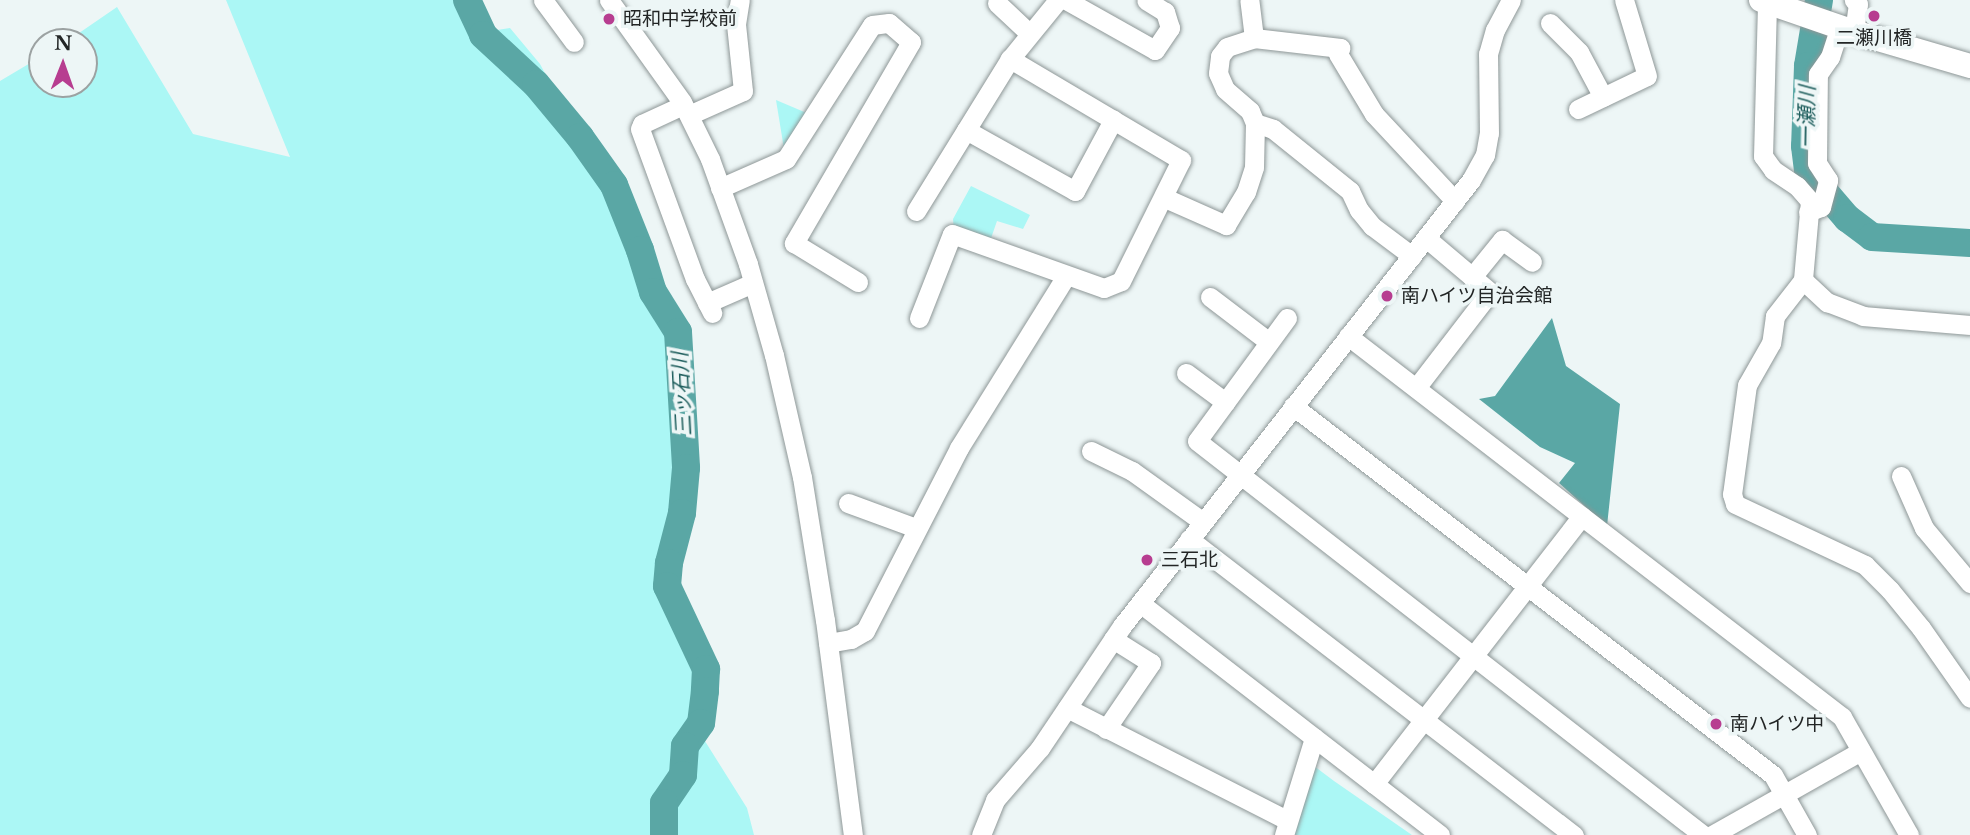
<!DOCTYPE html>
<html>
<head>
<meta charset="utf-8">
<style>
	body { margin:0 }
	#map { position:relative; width:1970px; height:835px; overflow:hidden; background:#edf6f6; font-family:"Libre Baskerville","Noto Sans JP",serif }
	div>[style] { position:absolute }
	.green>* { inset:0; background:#abf7f5 }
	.water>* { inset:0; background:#5aa7a5 }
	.river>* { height:28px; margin:-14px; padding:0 14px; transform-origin:14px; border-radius:14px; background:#5aa7a5 }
	.roads { filter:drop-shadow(0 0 2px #8e9797) drop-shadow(0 0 2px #8e9797) }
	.minor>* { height:19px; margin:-9.5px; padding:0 9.5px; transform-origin:9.5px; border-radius:9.5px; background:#fff }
	.major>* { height:24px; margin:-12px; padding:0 12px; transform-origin:12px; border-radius:12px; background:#fff }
	.dots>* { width:19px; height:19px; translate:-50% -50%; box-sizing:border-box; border:4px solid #edf6f6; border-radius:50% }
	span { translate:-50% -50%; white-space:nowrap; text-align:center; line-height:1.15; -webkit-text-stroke:7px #edf6f6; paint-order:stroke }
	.poi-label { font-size:19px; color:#222525 }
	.left { translate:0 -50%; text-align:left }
	.water-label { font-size:21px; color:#1d5d5c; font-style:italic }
	.north { position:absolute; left:28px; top:28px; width:70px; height:70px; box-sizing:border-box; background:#edf6f6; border:2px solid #9ca2a2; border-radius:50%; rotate:1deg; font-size:19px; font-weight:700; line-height:28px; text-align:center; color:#222525 }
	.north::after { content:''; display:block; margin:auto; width:24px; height:32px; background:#b73d90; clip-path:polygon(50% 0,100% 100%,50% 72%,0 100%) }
</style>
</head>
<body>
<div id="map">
	<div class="green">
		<i style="clip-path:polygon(226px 0,468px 0,497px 30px,510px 28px,540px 64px,622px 216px,676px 343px,681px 467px,671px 532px,666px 554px,658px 568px,663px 588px,679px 618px,697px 665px,693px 722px,747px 808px,754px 835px,0 835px,0 81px,42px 56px,42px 84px,84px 84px,84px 42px,66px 42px,117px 7px,193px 134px,290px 157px)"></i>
		<i style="clip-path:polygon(776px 100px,809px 114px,785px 155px)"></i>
		<i style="clip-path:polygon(971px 186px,1030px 215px,1023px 229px,997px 221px,989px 244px,954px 230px,953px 219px)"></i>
		<i style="clip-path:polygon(1306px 760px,1334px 781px,1412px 835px,1285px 835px)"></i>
	</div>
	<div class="water">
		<i style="clip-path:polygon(1552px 318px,1566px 366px,1620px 404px,1607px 526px,1559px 483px,1575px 463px,1540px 447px,1479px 399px,1495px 396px)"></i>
	</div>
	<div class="river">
		<i style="left:467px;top:0;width:38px;rotate:65deg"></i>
		<i style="left:483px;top:35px;width:72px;rotate:42.8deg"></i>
		<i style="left:536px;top:84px;width:69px;rotate:50.3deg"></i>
		<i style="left:580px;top:137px;width:59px;rotate:54.7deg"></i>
		<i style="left:614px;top:185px;width:70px;rotate:68.2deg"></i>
		<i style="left:640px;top:250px;width:44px;rotate:72.8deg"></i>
		<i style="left:653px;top:292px;width:47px;rotate:58deg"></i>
		<i style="left:678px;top:332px;width:136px;rotate:86.6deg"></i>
		<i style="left:686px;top:468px;width:45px;rotate:95.1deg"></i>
		<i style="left:682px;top:513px;width:52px;rotate:104.6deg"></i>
		<i style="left:669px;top:563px;width:23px;rotate:95deg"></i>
		<i style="left:667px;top:586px;width:92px;rotate:64.8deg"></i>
		<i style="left:706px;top:669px;width:22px;rotate:93deg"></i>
		<i style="left:705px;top:691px;width:32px;rotate:97deg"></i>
		<i style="left:701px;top:723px;width:28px;rotate:125deg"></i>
		<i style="left:685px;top:746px;width:29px;rotate:94deg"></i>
		<i style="left:683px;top:775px;width:34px;rotate:124deg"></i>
		<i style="left:664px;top:803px;width:32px;rotate:90deg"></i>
		<i style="left:1819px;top:0;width:67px;rotate:99.5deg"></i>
		<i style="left:1808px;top:66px;width:80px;rotate:92.1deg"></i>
		<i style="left:1805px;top:146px;width:23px;rotate:83deg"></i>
		<i style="left:1808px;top:169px;width:15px;rotate:58deg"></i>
		<i style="left:1816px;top:182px;width:48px;rotate:49.3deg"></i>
		<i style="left:1847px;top:218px;width:31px;rotate:37deg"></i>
		<i style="left:1872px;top:237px;width:98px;rotate:3.5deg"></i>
	</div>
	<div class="roads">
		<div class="minor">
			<i style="left:543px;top:0;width:52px;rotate:53.6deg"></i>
			<i style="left:609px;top:0;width:125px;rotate:54.4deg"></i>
			<i style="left:682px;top:102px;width:64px;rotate:63.8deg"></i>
			<i style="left:710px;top:159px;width:112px;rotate:70.1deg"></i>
			<i style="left:748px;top:264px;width:95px;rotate:74.1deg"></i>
			<i style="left:774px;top:355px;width:125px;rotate:77.1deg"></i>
			<i style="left:802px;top:477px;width:145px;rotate:80.9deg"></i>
			<i style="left:825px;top:620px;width:217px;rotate:82.6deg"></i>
			<i style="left:1066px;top:0;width:102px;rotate:29.3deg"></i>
			<i style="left:1155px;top:50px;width:27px;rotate:-56deg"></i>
			<i style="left:1170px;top:28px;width:17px;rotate:-107deg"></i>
			<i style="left:1165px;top:12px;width:22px;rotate:-148deg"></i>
			<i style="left:997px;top:3px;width:44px;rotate:43.2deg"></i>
			<i style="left:1767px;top:4px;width:152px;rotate:91.5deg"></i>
			<i style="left:1763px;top:156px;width:17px;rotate:54deg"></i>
			<i style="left:1773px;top:170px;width:29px;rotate:34deg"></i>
			<i style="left:1797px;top:186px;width:20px;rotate:49deg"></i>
			<i style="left:1810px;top:201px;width:79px;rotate:95.1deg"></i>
			<i style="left:1803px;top:280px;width:46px;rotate:127.9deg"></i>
			<i style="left:1775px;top:316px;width:27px;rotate:98deg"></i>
			<i style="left:1771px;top:343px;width:48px;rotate:119.7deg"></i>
			<i style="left:1747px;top:385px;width:110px;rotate:97.8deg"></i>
			<i style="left:1732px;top:494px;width:10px;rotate:73deg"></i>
			<i style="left:1735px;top:504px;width:144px;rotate:25.1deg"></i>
			<i style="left:1865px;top:565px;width:35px;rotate:45deg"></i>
			<i style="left:1890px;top:590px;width:49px;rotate:50.8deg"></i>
			<i style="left:1921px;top:628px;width:85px;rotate:55deg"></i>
			<i style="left:1550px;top:23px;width:41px;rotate:45deg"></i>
			<i style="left:1579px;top:52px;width:51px;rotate:61.9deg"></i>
			<i style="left:1854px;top:32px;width:28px;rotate:-82deg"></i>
			<i style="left:1858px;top:4px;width:6px;rotate:-135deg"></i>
			<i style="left:1254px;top:38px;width:87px;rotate:6.6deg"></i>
			<i style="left:1340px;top:48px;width:6px;rotate:108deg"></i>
			<i style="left:1338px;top:54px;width:70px;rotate:59deg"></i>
			<i style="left:1374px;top:114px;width:119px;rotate:47deg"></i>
			<i style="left:683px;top:105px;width:45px;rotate:155.1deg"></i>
			<i style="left:642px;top:124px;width:5px;rotate:112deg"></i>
			<i style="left:640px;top:129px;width:160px;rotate:69.9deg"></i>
			<i style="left:695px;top:279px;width:38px;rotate:63deg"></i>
			<i style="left:1578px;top:109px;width:76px;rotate:-25.6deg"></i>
			<i style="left:1647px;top:76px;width:79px;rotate:-106.8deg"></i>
			<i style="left:689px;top:115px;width:59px;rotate:-24deg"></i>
			<i style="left:743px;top:91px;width:67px;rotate:-96deg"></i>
			<i style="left:736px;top:24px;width:24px;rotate:-81deg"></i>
			<i style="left:1255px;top:123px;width:19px;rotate:18deg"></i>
			<i style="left:1273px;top:129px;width:99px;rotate:38.8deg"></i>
			<i style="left:1350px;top:191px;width:21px;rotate:65deg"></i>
			<i style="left:1359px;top:210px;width:21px;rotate:51deg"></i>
			<i style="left:1372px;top:226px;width:50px;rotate:36.9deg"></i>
			<i style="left:966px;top:130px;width:125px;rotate:29.2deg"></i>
			<i style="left:1075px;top:191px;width:81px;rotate:-61.8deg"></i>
			<i style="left:720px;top:188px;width:72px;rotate:-23.7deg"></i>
			<i style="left:786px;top:159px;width:159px;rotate:-57.3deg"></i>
			<i style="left:872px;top:25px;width:17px;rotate:-7deg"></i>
			<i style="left:889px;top:23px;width:29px;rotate:41deg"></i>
			<i style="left:911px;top:42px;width:233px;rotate:120.2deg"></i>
			<i style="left:794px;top:243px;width:75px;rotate:31.4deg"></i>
			<i style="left:1165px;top:198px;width:67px;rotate:23.9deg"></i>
			<i style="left:1226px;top:225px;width:39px;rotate:-59deg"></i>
			<i style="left:1246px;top:192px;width:26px;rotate:-72deg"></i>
			<i style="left:1254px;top:167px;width:44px;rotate:-88.7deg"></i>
			<i style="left:1255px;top:123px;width:13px;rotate:-113deg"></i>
			<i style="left:1250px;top:111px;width:33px;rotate:-139deg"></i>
			<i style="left:1225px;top:89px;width:17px;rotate:-114deg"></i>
			<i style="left:1218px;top:73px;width:17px;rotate:-83deg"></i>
			<i style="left:1220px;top:56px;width:11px;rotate:-52deg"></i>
			<i style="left:1227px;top:47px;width:28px;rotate:-18deg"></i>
			<i style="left:1254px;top:38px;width:38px;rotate:-97deg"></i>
			<i style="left:916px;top:211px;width:179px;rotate:-58.3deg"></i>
			<i style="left:1010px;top:59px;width:76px;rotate:-50.9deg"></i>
			<i style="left:1808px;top:212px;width:14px;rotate:-21deg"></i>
			<i style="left:1821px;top:207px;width:28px;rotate:-75deg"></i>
			<i style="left:1828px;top:180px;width:20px;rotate:-123deg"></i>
			<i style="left:1817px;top:163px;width:89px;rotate:-89.4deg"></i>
			<i style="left:1818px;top:74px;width:21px;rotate:-55deg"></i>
			<i style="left:1830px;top:57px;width:32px;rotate:-72deg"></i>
			<i style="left:1472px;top:277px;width:48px;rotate:-51deg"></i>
			<i style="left:1502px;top:240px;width:37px;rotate:36deg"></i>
			<i style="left:1803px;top:280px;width:33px;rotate:43deg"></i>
			<i style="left:1827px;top:302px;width:39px;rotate:21deg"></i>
			<i style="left:1863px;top:316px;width:107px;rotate:4.8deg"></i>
			<i style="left:1210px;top:297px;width:74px;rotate:37.3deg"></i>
			<i style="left:707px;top:303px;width:50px;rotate:-23.5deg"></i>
			<i style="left:919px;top:318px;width:90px;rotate:-68.6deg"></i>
			<i style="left:952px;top:234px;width:161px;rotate:19.6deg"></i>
			<i style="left:1104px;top:288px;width:18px;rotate:-22deg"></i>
			<i style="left:1121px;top:281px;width:135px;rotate:-63.6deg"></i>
			<i style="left:1181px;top:160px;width:199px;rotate:-149.4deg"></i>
			<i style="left:1287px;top:318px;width:152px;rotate:126.2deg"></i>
			<i style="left:1197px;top:441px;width:641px;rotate:37.91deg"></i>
			<i style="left:1348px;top:336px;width:624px;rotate:37.64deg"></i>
			<i style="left:1842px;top:717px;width:136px;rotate:60.4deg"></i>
			<i style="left:1186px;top:373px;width:49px;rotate:36.6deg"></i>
			<i style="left:1416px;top:388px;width:121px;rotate:-52.4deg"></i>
			<i style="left:1490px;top:292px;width:84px;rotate:-139.8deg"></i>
			<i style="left:1293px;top:406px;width:605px;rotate:37.55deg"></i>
			<i style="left:1773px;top:775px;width:69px;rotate:60.5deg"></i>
			<i style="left:1091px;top:451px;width:46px;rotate:26deg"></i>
			<i style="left:1132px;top:471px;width:87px;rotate:35.7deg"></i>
			<i style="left:1901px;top:476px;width:57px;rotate:66.1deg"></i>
			<i style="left:1924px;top:528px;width:72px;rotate:50.1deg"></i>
			<i style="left:848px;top:503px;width:72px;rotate:20.2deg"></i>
			<i style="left:1189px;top:539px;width:486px;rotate:37.6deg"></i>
			<i style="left:1140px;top:603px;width:379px;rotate:37.7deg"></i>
			<i style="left:828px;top:643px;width:23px;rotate:-10deg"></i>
			<i style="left:851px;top:639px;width:16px;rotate:-30deg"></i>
			<i style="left:865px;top:631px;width:206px;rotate:-62.8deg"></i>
			<i style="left:959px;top:448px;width:203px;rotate:-58.1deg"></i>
			<i style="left:1067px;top:708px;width:247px;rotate:27deg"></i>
			<i style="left:1106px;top:729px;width:80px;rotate:-55.7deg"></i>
			<i style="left:1151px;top:663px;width:45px;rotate:-147.7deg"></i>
			<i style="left:1374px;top:784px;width:339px;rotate:-52.2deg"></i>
			<i style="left:981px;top:835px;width:38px;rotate:-68deg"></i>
			<i style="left:995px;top:800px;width:69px;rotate:-49.1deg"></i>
			<i style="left:1040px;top:748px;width:147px;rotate:-56.1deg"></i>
			<i style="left:1122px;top:626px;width:566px;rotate:-51.96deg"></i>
			<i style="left:1471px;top:180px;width:29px;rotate:-61deg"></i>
			<i style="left:1485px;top:155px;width:22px;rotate:-80deg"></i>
			<i style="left:1489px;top:133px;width:79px;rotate:-90.7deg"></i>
			<i style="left:1488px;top:54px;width:25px;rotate:-74deg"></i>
			<i style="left:1495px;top:30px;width:34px;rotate:-62deg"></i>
			<i style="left:1284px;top:835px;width:102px;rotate:-72.8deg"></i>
			<i style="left:1712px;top:835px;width:171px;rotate:-29.4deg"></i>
		</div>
		<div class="major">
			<i style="left:1761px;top:0;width:98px;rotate:19deg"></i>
			<i style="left:1854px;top:32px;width:121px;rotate:16.3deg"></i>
		</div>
	</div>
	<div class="dots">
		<i style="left:1874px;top:16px;background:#b73d90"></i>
		<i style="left:609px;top:19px;background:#b73d90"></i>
		<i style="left:1387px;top:296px;background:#b73d90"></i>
		<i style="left:1147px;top:560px;background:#b73d90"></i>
		<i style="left:1716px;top:724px;background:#b73d90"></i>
	</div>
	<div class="poi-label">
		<span class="left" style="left:623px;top:19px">昭和中学校前</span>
		<span style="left:1874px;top:38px">二瀬川橋</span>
		<span class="left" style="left:1401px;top:296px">南ハイツ自治会館</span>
		<span class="left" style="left:1161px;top:560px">三石北</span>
		<span class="left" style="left:1730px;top:724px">南ハイツ中</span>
	</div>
	<div class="water-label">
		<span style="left:1807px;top:117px;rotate:-89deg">一瀬川</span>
		<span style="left:682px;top:394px;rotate:-93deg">三ッ石川</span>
	</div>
	<div class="north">N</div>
</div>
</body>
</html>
